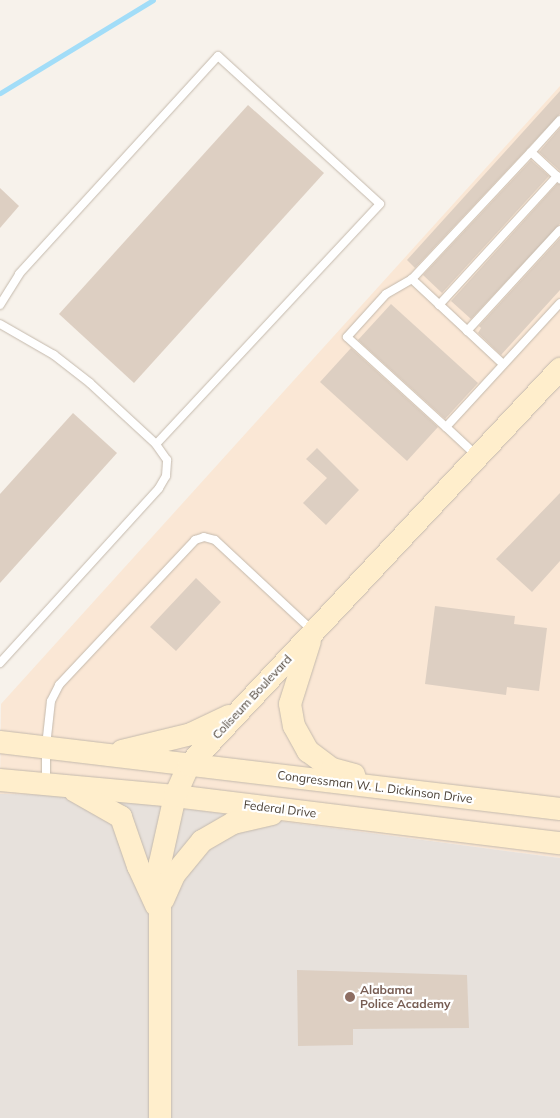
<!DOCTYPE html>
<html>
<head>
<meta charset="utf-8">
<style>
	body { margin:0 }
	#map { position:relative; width:560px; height:1118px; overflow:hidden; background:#f7f2eb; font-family:Mulish,sans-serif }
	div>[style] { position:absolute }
	.commercial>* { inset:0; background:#fae7d5 }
	.industrial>* { inset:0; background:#e7e1dc }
	.stream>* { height:5px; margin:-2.5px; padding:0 2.5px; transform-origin:2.5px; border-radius:2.5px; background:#a2ddf8 }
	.building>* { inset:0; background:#ddcfc2 }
	.roads { filter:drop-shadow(0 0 1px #c4b9ac) drop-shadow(0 0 1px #c4b9ac) }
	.lane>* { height:8px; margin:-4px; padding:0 4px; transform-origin:4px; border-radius:4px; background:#fff }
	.secondary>* { height:22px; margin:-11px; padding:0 11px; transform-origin:11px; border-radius:11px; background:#fec }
	.dots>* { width:14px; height:14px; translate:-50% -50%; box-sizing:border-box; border:2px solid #fff; border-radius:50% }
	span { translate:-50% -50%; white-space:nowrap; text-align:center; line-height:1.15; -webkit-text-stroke:4.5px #fff; paint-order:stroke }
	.street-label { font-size:12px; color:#4c4237 }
	.education-label { font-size:12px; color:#785e54; font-weight:700 }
	.left { translate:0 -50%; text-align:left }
</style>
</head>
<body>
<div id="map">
	<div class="commercial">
		<i style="clip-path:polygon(560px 86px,560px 858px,82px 795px,0 794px,1px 704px)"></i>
	</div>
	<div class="industrial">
		<i style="clip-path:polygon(0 794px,82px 795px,560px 858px,560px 1118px,0 1118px)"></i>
	</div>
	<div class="stream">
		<i style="left:0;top:93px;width:179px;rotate:-31.3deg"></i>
	</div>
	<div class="building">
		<i style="clip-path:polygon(560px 91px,560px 114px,415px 268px,407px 260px)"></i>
		<i style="clip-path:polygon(248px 105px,324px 173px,134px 383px,59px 314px)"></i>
		<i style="clip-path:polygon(560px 128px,560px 171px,539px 152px)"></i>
		<i style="clip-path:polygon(531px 160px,549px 176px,442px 293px,423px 275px)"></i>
		<i style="clip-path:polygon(557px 184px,560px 184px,560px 224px,471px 319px,451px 301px)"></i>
		<i style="clip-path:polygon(0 188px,19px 206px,0 228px)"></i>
		<i style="clip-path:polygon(560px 238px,560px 290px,501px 355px,478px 333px,481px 328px,479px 326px)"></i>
		<i style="clip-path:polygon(391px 304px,478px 383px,445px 419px,358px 340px)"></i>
		<i style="clip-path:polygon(351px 348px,438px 427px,407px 461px,320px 382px)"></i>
		<i style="clip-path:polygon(73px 413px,117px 453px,0 583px,0 494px)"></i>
		<i style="clip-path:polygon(317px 448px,359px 490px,326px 525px,303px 503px,327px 478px,306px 459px)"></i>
		<i style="clip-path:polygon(560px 493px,560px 561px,532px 592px,496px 559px)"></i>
		<i style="clip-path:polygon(196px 578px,221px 602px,176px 651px,150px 627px)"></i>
		<i style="clip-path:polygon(435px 606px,515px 616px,514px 624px,547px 628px,539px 691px,507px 687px,506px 695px,425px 684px)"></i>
		<i style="clip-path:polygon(297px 970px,467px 975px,469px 1028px,353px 1029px,353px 1045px,298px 1046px)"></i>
	</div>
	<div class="roads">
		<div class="lane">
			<i style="left:531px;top:152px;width:43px;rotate:-47.8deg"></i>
			<i style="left:412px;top:279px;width:30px;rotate:150deg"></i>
			<i style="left:386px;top:294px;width:58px;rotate:132.2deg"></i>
			<i style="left:347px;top:337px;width:134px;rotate:42.3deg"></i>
			<i style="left:0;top:305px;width:36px;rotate:-58deg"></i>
			<i style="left:19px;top:274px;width:295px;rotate:-47.6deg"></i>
			<i style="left:218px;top:56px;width:219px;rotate:42.4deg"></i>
			<i style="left:380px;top:204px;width:328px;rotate:133deg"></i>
			<i style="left:156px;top:444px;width:90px;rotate:-137.3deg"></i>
			<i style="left:90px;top:383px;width:46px;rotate:-142.1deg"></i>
			<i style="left:54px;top:355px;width:62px;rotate:-150.1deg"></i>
			<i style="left:439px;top:305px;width:175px;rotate:-47.5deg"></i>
			<i style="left:467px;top:331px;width:137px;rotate:-47.4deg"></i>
			<i style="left:503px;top:364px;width:125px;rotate:-137deg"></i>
			<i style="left:412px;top:279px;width:174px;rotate:-46.9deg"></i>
			<i style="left:531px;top:152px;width:40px;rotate:43deg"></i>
			<i style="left:476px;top:455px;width:41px;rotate:-137deg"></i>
			<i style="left:446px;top:427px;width:168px;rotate:-47.4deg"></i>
			<i style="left:0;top:663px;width:236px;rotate:-47.7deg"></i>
			<i style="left:159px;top:488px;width:14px;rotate:-60deg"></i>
			<i style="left:166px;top:476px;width:16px;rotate:-86deg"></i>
			<i style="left:167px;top:460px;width:19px;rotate:-125deg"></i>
			<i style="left:46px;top:782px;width:36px;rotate:-90deg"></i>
			<i style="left:46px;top:746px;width:45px;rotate:-83.7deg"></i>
			<i style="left:51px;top:701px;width:18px;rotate:-63deg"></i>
			<i style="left:59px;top:685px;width:199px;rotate:-46.8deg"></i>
			<i style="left:195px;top:540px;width:9px;rotate:-18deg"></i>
			<i style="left:204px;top:537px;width:11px;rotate:15deg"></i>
			<i style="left:215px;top:540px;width:132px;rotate:42.9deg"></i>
		</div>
		<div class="secondary">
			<i style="left:310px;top:641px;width:66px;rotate:107.6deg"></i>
			<i style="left:290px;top:704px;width:22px;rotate:80deg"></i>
			<i style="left:294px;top:726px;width:29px;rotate:61deg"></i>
			<i style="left:308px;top:751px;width:30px;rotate:37deg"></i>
			<i style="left:332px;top:769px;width:23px;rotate:15deg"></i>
			<i style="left:0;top:742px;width:564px;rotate:6.82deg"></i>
			<i style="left:122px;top:751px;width:71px;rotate:-13.8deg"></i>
			<i style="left:191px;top:734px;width:42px;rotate:-25.3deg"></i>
			<i style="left:0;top:780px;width:176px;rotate:5.2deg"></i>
			<i style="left:175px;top:796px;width:388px;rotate:7deg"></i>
			<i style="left:75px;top:791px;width:53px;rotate:29.5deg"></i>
			<i style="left:121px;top:817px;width:52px;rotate:70.9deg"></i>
			<i style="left:138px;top:866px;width:43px;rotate:65.2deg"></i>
			<i style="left:163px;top:900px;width:27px;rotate:-66deg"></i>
			<i style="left:174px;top:875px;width:44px;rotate:-50.5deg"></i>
			<i style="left:202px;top:841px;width:36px;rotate:-30deg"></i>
			<i style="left:233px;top:823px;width:40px;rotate:-13deg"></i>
			<i style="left:160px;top:1118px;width:255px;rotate:-90deg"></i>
			<i style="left:160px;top:863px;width:69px;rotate:-77.4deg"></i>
			<i style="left:175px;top:796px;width:34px;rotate:-66deg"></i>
			<i style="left:189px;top:765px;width:543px;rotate:-46.87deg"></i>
		</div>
	</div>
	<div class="dots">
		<i style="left:350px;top:997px;background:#8d6e63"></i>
	</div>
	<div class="street-label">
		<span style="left:252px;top:697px;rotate:-47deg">Coliseum Boulevard</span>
		<span style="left:375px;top:787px;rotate:7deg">Congressman W. L. Dickinson Drive</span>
		<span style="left:280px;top:809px;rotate:7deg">Federal Drive</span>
	</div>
	<div class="education-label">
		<span class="left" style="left:360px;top:997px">Alabama<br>Police Academy</span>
	</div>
</div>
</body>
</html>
